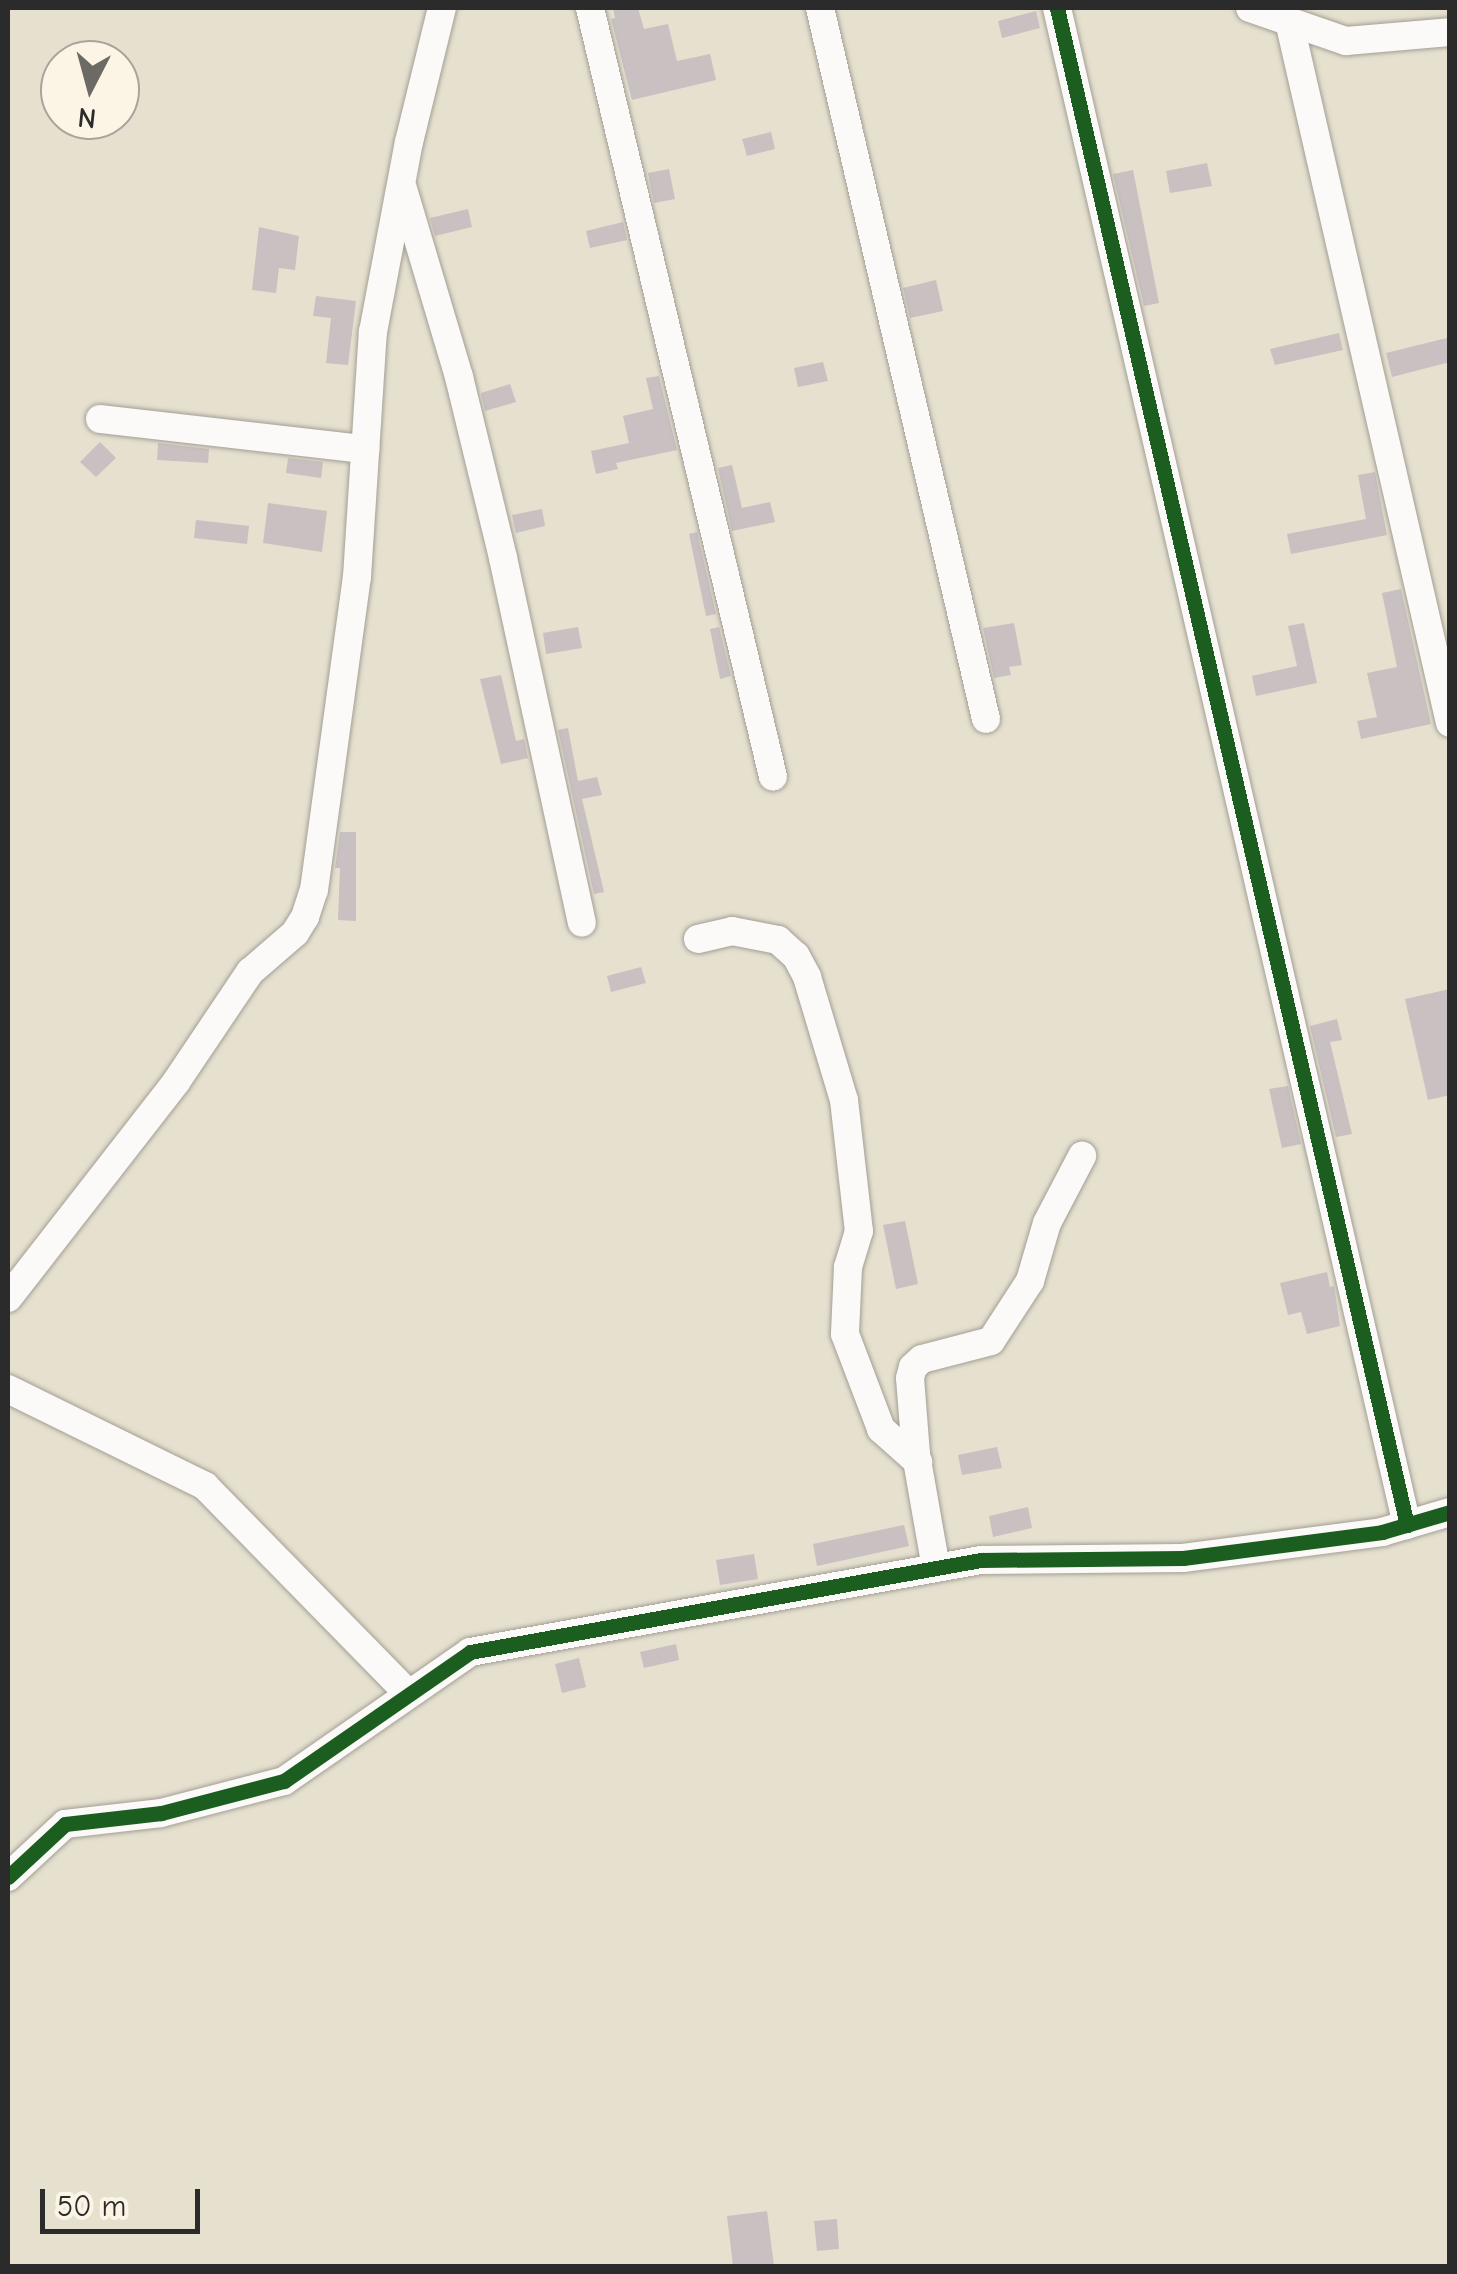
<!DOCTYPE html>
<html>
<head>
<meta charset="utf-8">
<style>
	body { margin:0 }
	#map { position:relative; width:1457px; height:2274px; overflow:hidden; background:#e6e0cf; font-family:"Comic Neue",sans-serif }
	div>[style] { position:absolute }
	.building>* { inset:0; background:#c9c0c1 }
	.roads { filter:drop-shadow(0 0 2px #a29f95) drop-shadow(0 0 2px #a29f95) }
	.minor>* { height:28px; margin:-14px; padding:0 14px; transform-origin:14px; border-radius:14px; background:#fbfaf8 }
	.cycleway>* { height:15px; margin:-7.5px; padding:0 7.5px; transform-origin:7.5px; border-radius:7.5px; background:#1b5e20 }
	span { translate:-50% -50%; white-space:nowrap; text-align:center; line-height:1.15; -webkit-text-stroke:9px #fcf5e5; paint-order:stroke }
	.frame { position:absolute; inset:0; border:10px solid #2b2b2b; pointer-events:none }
	.north { position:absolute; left:40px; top:40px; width:100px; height:100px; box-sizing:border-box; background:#fcf5e5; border:2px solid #a8a49b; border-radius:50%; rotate:186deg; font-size:28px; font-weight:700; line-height:40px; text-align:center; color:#2b2b2b }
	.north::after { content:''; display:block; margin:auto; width:35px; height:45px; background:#6c6a64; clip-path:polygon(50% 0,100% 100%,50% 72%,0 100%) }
	.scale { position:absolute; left:40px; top:2189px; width:160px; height:45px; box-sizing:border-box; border:5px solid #2b2b2b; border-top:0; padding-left:12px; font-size:30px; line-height:35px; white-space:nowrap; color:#2b2b2b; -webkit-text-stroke:8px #fcf5e5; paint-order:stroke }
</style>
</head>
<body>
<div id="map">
	<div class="building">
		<i style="clip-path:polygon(613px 8px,638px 8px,644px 29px,668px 24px,677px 61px,710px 54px,716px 80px,632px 100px,611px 19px,615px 18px)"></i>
		<i style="clip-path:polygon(1036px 11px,1040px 28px,1002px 38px,998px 21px)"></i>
		<i style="clip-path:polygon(771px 132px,775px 149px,747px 156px,742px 139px)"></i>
		<i style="clip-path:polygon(1207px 163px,1212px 186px,1170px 193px,1166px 171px)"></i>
		<i style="clip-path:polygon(669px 169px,675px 199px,654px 203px,648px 173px)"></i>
		<i style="clip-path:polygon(1133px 170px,1159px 303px,1144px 306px,1113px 174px)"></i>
		<i style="clip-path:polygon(468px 209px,472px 227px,435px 236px,430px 218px)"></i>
		<i style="clip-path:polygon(623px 222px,627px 240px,590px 248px,586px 231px)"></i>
		<i style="clip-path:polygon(259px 227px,299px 236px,295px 270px,279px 268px,276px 293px,252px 290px)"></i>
		<i style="clip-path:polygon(936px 280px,943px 311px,910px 318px,903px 288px)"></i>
		<i style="clip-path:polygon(316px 296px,356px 301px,348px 365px,326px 363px,331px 318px,313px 316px)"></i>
		<i style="clip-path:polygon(1339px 333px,1343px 350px,1275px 365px,1270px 349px)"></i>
		<i style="clip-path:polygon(1447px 338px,1450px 362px,1392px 377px,1386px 353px)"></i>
		<i style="clip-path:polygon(823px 362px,828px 381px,798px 387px,794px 368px)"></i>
		<i style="clip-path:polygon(659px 376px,677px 450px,616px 463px,618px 469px,596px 474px,591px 451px,629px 443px,623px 416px,653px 409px,646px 378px)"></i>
		<i style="clip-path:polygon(510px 384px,516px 402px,485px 411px,481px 393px)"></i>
		<i style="clip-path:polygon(100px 442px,116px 458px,96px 477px,80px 462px)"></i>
		<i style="clip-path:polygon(158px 443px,209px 449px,208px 463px,157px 460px)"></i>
		<i style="clip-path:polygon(288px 458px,323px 462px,321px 478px,286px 473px)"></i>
		<i style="clip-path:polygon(732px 465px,742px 508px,770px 502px,775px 522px,732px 531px,718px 468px)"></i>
		<i style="clip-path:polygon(1375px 472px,1387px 535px,1291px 554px,1287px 534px,1366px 519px,1358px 475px)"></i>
		<i style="clip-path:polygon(268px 503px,327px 511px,322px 552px,263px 543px)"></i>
		<i style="clip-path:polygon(542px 509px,545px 526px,516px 533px,512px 515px)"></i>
		<i style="clip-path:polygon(196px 520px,249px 526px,247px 544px,194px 538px)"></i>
		<i style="clip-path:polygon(697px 532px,716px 614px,706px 616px,689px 534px)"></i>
		<i style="clip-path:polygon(1401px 589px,1431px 724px,1361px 739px,1357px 721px,1377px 717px,1367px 673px,1397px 667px,1382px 593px)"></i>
		<i style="clip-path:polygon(1014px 623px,1022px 665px,1009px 667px,1011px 675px,994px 678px,983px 628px)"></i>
		<i style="clip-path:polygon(1304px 623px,1317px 683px,1256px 696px,1252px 676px,1297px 666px,1288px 626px)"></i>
		<i style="clip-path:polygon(578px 627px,582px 648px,546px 654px,543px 633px)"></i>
		<i style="clip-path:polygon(719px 627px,731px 676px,720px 679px,710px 629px)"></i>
		<i style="clip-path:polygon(501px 675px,516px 741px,524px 739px,528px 758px,501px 764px,480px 679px)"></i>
		<i style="clip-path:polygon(568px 728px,578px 781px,597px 777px,602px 795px,582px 799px,604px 892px,594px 894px,558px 730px)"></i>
		<i style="clip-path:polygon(340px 832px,356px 832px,356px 921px,338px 920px,340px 868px,335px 868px)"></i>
		<i style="clip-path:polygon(641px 967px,646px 983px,611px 992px,607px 976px)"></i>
		<i style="clip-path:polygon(1450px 989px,1450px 1095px,1428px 1100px,1405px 999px)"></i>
		<i style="clip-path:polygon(1337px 1019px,1342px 1040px,1330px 1042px,1352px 1134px,1336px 1137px,1310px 1026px)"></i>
		<i style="clip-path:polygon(1288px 1086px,1301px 1144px,1282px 1148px,1269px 1089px)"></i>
		<i style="clip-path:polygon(905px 1221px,918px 1284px,896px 1289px,883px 1225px)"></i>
		<i style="clip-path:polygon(1327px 1272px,1330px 1287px,1334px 1286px,1340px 1326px,1307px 1334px,1301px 1312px,1288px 1315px,1280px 1283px)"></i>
		<i style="clip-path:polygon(997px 1447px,1002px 1468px,962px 1475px,958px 1455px)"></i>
		<i style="clip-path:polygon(1028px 1507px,1032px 1528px,993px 1537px,989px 1516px)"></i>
		<i style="clip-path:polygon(904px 1525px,909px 1546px,817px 1566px,813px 1544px)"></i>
		<i style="clip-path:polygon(754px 1554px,758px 1579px,720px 1585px,716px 1560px)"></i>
		<i style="clip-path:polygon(676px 1644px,679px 1660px,644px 1668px,640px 1652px)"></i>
		<i style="clip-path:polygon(579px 1658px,586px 1687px,562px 1693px,555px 1664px)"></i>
		<i style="clip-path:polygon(767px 2211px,774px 2266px,733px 2266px,727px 2216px)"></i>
		<i style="clip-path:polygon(837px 2219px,839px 2249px,817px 2251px,814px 2221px)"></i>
	</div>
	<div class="roads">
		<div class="minor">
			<i style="left:590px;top:8px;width:790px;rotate:76.61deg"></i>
			<i style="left:820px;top:8px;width:730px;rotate:76.86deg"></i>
			<i style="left:1057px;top:8px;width:1557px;rotate:77.01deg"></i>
			<i style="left:1250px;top:8px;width:102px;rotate:19deg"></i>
			<i style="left:1346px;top:41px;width:104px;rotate:-4.9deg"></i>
			<i style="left:1289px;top:21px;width:720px;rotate:77.08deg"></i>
			<i style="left:403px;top:189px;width:196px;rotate:73.4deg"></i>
			<i style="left:459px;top:377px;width:186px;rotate:76.3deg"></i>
			<i style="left:503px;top:558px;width:373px;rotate:77.8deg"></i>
			<i style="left:100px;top:419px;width:267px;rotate:6.5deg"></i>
			<i style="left:698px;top:939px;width:35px;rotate:-13deg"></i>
			<i style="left:732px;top:931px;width:47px;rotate:11.1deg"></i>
			<i style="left:778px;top:940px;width:24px;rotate:42deg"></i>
			<i style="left:796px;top:956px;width:24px;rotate:62deg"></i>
			<i style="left:807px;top:977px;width:128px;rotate:73.3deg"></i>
			<i style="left:844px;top:1100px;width:132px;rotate:83.5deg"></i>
			<i style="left:859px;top:1231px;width:38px;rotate:107deg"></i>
			<i style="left:848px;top:1267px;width:67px;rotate:92.6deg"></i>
			<i style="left:845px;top:1334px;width:102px;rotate:69.2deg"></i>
			<i style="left:881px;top:1429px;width:50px;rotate:41.7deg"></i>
			<i style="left:8px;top:1298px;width:274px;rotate:-52.1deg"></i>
			<i style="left:176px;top:1082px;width:133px;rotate:-56.1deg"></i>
			<i style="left:250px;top:972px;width:60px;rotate:-40.9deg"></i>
			<i style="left:295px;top:933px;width:19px;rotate:-58deg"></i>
			<i style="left:305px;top:917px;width:28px;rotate:-72deg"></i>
			<i style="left:314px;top:890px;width:316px;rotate:-82.2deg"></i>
			<i style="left:357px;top:577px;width:246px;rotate:-86.3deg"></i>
			<i style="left:373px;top:332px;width:193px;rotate:-79.3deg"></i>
			<i style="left:409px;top:142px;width:138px;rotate:-76.2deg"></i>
			<i style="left:8px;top:1389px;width:220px;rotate:26.2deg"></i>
			<i style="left:205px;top:1486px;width:291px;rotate:45.6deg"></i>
			<i style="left:936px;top:1568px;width:116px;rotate:-100deg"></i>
			<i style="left:916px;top:1454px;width:76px;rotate:-94.5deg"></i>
			<i style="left:910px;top:1378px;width:11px;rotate:-75deg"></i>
			<i style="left:913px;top:1367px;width:12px;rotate:-42deg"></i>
			<i style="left:922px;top:1359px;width:71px;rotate:-14.6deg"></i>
			<i style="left:991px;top:1341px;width:72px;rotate:-57deg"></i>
			<i style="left:1030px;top:1281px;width:60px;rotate:-73.7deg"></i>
			<i style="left:1047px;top:1223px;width:76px;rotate:-62.4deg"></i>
			<i style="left:8px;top:1877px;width:78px;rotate:-42.9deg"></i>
			<i style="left:65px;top:1824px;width:97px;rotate:-6.5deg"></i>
			<i style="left:161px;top:1813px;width:127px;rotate:-14.6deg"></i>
			<i style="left:284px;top:1781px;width:226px;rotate:-34.7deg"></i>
			<i style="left:470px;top:1652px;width:519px;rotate:-10.21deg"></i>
			<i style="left:981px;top:1560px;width:202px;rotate:-0.6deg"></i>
			<i style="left:1183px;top:1558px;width:201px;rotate:-7.4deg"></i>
			<i style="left:1382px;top:1532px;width:71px;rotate:-16.4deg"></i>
		</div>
	</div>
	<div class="cycleway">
		<i style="left:1057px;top:8px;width:1557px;rotate:77.01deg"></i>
		<i style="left:8px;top:1877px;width:78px;rotate:-42.9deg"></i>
		<i style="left:65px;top:1824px;width:97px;rotate:-6.5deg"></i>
		<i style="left:161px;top:1813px;width:127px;rotate:-14.6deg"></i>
		<i style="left:284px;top:1781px;width:226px;rotate:-34.7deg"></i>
		<i style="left:470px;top:1652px;width:519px;rotate:-10.21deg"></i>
		<i style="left:981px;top:1560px;width:202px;rotate:-0.6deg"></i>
		<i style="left:1183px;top:1558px;width:201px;rotate:-7.4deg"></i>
		<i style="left:1382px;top:1532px;width:71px;rotate:-16.4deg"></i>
	</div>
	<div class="frame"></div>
	<div class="north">N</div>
	<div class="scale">50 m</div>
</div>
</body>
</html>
